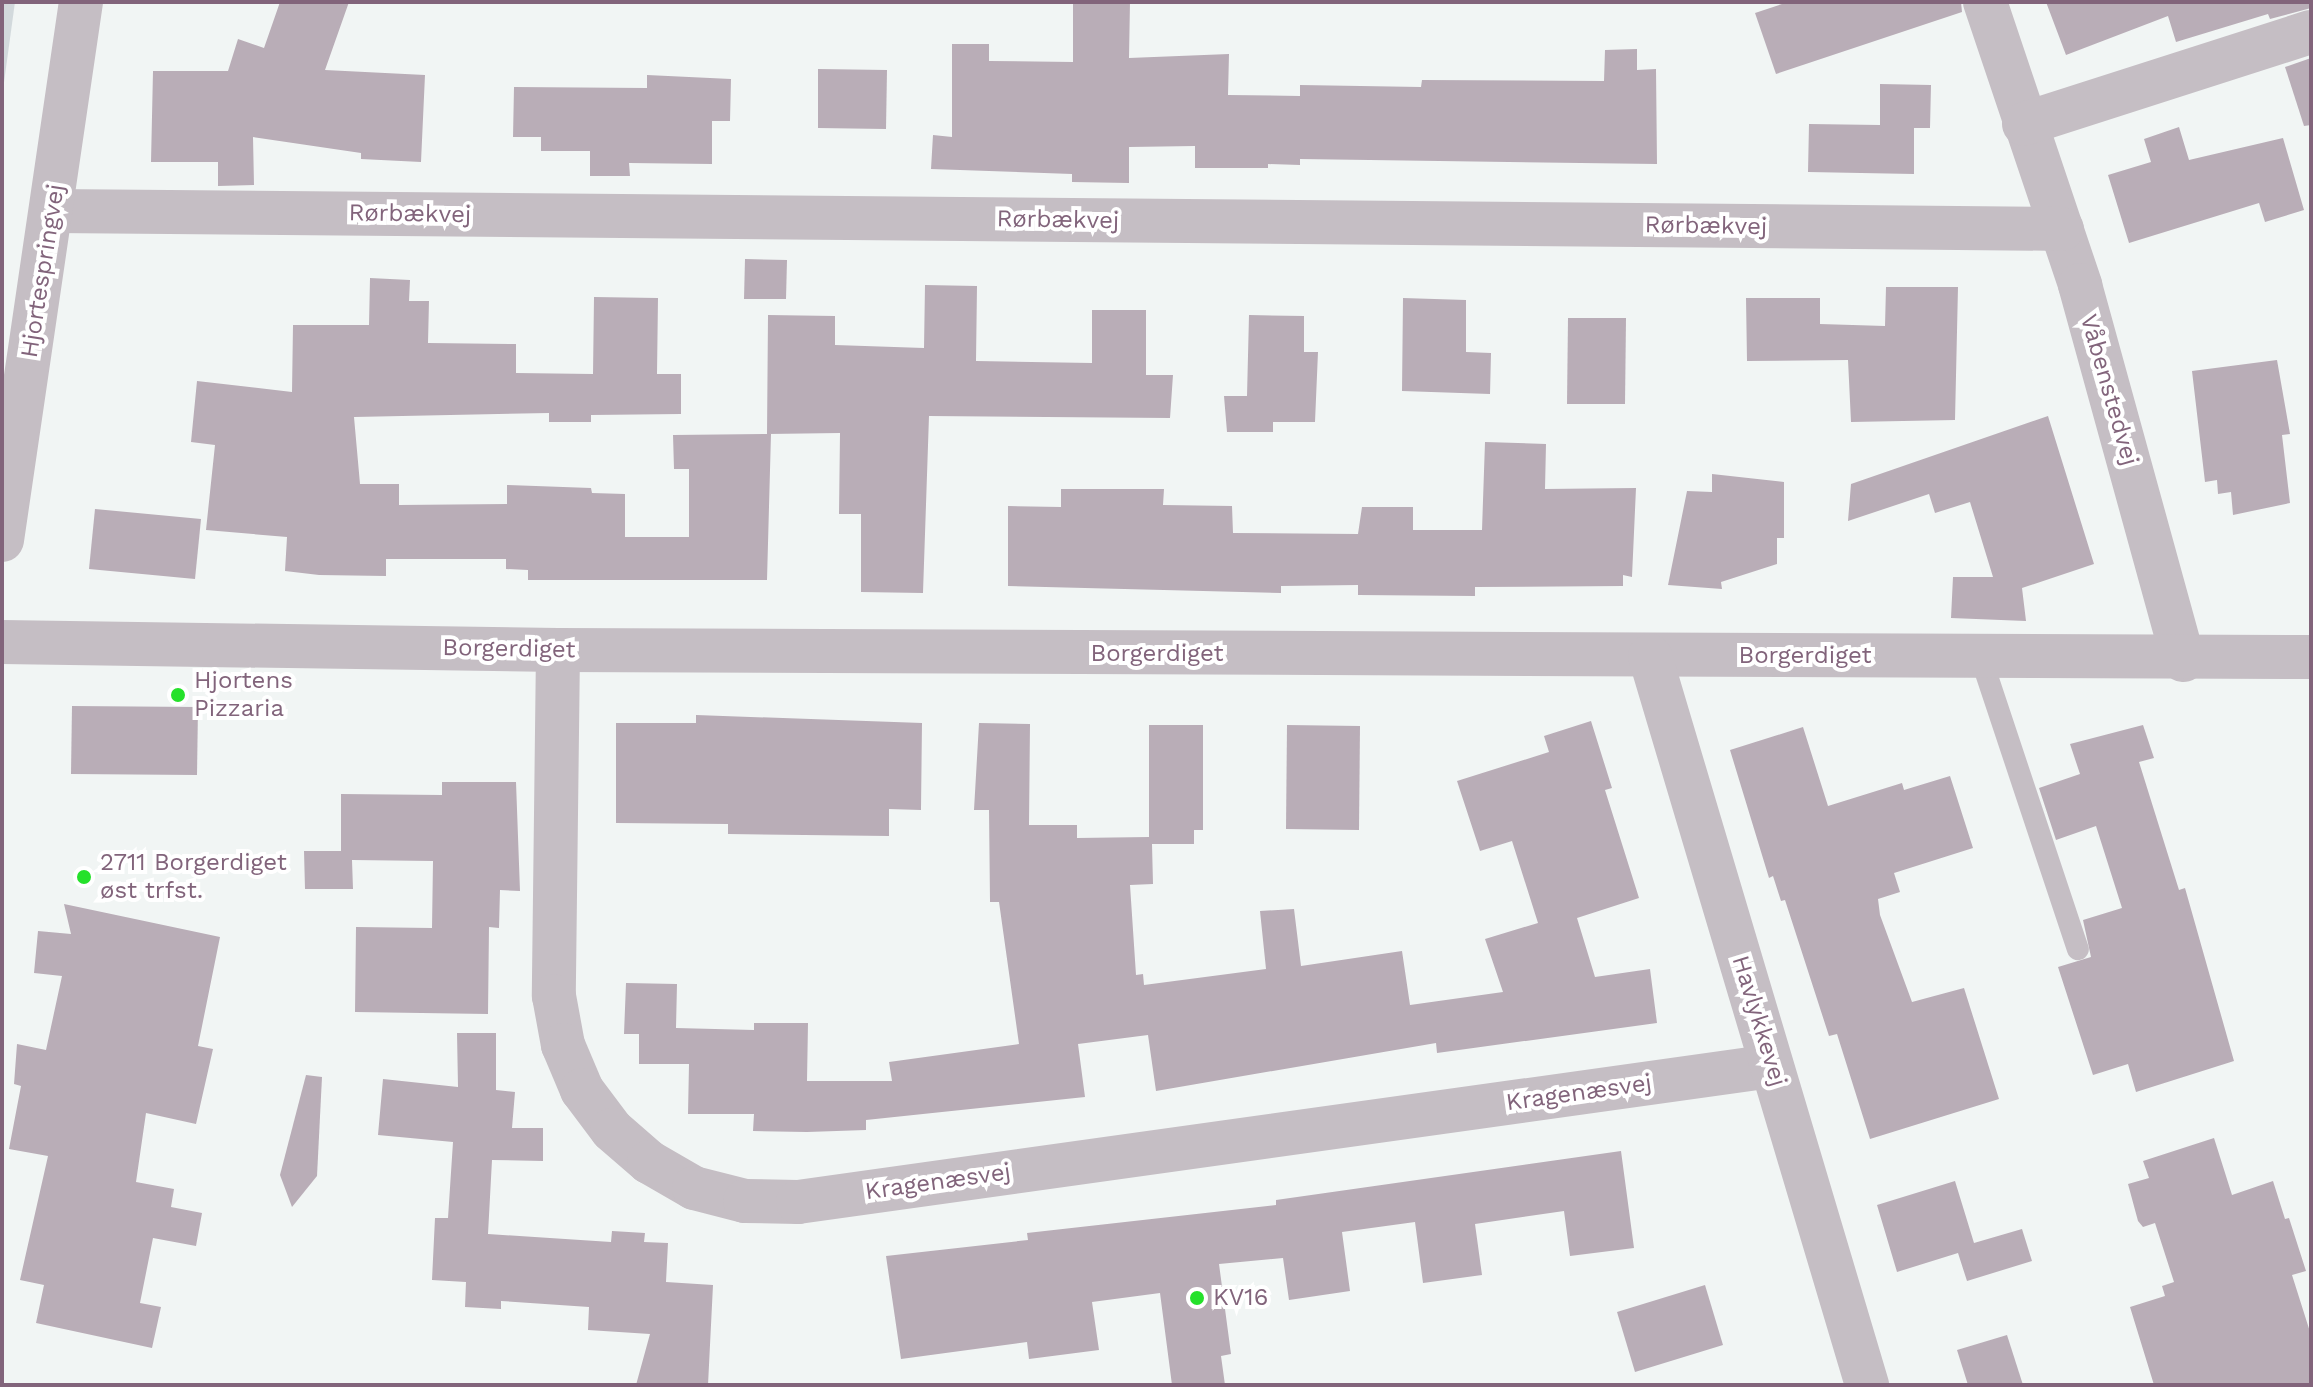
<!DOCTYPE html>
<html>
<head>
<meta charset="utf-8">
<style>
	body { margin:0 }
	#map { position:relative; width:2313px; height:1387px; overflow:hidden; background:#f1f5f4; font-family:"Work Sans",sans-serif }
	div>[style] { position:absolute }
	.green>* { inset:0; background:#d2d9dc }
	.building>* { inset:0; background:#b9adb7 }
	.service>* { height:22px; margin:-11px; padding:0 11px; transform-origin:11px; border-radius:11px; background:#c5bec4 }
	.minor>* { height:44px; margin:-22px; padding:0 22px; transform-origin:22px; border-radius:22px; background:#c5bec4 }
	.tertiary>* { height:44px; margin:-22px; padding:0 22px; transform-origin:22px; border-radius:22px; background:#c5bec4 }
	.dots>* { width:22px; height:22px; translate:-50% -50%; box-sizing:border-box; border:4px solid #fff; border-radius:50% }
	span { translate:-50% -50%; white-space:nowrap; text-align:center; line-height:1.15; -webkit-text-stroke:8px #fff; paint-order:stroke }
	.street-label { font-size:24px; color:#82647b }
	.poi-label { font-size:24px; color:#82647b }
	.left { translate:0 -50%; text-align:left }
	.frame { position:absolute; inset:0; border:4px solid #82647b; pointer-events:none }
</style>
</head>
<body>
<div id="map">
	<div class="green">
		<i style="clip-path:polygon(2px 2px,15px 2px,2px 97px)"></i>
	</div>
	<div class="building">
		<i style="clip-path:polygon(280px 2px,349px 2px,325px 70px,425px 75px,421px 162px,361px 159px,361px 153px,253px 137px,254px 185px,218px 186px,218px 162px,151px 162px,153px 71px,228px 71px,238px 39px,264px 48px)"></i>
		<i style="clip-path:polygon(1073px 2px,1130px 2px,1129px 58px,1229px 54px,1228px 95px,1300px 96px,1300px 85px,1421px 87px,1422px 80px,1604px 81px,1605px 50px,1637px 49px,1637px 70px,1656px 69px,1657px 164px,1300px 159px,1300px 165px,1268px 164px,1268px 168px,1195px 168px,1195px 146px,1129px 147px,1129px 183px,1072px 182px,1072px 174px,931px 169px,933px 135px,952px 137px,952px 44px,989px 44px,989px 61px,1073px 62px)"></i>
		<i style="clip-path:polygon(1788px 2px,1961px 2px,1962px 12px,1776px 74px,1755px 13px)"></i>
		<i style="clip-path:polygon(2046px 2px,2311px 2px,2311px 8px,2270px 19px,2268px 14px,2176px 42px,2168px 16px,2066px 55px)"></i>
		<i style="clip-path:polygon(2311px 58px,2311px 125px,2304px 126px,2285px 67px)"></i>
		<i style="clip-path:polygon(818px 69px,887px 70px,886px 129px,818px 128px)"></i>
		<i style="clip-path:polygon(647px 75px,731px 79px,730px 121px,712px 121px,712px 164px,629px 163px,630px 176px,590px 176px,590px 151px,541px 151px,541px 137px,513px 137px,514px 87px,647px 88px)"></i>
		<i style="clip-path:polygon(1880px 84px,1931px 85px,1930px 128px,1914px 128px,1914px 174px,1808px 172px,1809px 124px,1880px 125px)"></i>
		<i style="clip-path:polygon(2179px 127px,2189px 160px,2283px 138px,2304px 210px,2265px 222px,2259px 203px,2129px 243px,2108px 175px,2151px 162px,2144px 139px)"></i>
		<i style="clip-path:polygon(745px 259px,787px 260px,786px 299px,744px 299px)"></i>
		<i style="clip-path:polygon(370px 278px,410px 280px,409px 301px,429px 301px,428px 343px,516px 344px,516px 373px,593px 374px,594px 297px,658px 298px,657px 374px,681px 374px,681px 414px,591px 415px,591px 422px,549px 422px,549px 413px,354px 417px,360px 484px,399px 484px,399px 505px,507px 504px,507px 485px,591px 488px,592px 493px,625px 494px,625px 537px,689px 537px,689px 469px,674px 469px,673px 435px,771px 434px,767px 580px,528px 580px,528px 570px,506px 569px,506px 559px,386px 559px,386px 576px,319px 575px,285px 571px,287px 537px,206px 530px,215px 445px,191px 442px,197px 381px,292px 392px,293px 325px,369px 325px)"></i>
		<i style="clip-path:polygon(925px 285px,977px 286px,976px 361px,1092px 363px,1092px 310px,1146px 310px,1146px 375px,1173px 375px,1170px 418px,929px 416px,923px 593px,861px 592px,861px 514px,839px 514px,840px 433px,767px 434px,768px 315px,835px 316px,835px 345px,924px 348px)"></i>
		<i style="clip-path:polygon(1886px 287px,1958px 287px,1955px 420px,1851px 422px,1848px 360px,1747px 361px,1746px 298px,1820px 298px,1820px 324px,1885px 326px)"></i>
		<i style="clip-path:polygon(1403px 298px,1466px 300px,1466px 352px,1491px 353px,1490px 394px,1402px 391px)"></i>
		<i style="clip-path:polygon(1249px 315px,1304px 316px,1304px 352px,1318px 352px,1315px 422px,1273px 422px,1273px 432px,1227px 432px,1224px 396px,1247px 396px)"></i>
		<i style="clip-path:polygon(1568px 318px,1626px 318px,1625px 404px,1567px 404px)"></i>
		<i style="clip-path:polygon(2277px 360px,2290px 434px,2282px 435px,2290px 503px,2233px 515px,2231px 492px,2218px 494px,2217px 480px,2205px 482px,2192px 371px)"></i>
		<i style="clip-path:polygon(2048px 416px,2094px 564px,2022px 588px,2026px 621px,1951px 618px,1953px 577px,1993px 577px,1970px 502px,1935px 513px,1929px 494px,1848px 521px,1851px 484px)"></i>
		<i style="clip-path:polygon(1485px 442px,1546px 444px,1545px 489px,1636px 488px,1632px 577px,1623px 575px,1623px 586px,1475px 587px,1475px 596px,1358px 595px,1358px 585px,1281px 586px,1281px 593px,1008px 586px,1008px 506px,1061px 507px,1061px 489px,1164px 489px,1163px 505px,1232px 506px,1233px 533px,1358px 534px,1362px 507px,1413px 507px,1413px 530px,1482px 530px)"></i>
		<i style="clip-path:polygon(1712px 474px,1784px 482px,1784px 538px,1777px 538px,1777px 564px,1721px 582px,1722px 589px,1668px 585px,1687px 491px,1712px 492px)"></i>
		<i style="clip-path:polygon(95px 509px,201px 519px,195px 579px,89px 569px)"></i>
		<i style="clip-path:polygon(72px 706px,198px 707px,197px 775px,71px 774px)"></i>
		<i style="clip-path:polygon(696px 715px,922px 723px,921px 810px,889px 809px,889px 836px,728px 834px,728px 824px,616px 823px,616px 723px,696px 723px)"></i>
		<i style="clip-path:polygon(1591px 721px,1612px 788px,1605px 790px,1639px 898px,1577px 918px,1595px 977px,1650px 969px,1657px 1023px,1437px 1053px,1436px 1043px,1156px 1091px,1148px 1035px,1078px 1044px,1085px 1097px,866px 1120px,866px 1130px,807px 1132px,753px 1131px,754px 1114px,688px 1114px,689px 1064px,639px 1064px,639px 1034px,624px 1034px,626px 983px,677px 984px,676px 1028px,754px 1030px,754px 1023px,808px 1023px,807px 1081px,892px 1081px,889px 1062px,1019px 1044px,999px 902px,990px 902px,989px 810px,974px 810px,979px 723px,1030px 724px,1029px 825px,1077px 825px,1077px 838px,1149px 837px,1149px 725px,1203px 725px,1203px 830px,1194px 830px,1194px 844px,1152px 844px,1153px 884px,1130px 885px,1136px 975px,1143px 974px,1144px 985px,1266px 969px,1260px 911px,1294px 909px,1301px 966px,1402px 951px,1410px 1005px,1503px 992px,1485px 939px,1538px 923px,1512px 841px,1480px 851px,1457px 781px,1549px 752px,1544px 736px)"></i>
		<i style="clip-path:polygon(1287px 725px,1360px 726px,1359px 830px,1286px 829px)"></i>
		<i style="clip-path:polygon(2143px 725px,2154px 758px,2139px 762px,2179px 890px,2185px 888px,2234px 1061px,2136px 1092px,2128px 1064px,2093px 1075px,2058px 967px,2091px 957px,2083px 920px,2122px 908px,2096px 826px,2056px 840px,2039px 788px,2080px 774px,2070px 744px)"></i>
		<i style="clip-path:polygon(1803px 727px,1828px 806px,1902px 783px,1904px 790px,1950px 776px,1973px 848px,1894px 873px,1900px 892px,1878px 899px,1880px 915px,1912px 1002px,1964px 988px,1999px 1099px,1870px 1139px,1837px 1034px,1829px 1036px,1785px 900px,1781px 901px,1773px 876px,1769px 878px,1730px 750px)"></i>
		<i style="clip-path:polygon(442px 782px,516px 782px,520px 891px,500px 890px,499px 928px,489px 927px,488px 1014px,355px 1012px,356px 927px,432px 928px,433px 861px,352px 860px,353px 889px,305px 889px,304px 851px,341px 851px,341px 794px,442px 795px)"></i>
		<i style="clip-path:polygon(64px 904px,220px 937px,198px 1046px,213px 1049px,196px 1124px,146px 1113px,136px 1182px,174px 1189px,171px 1207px,202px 1213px,196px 1246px,153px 1238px,140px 1303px,161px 1307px,152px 1348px,36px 1323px,44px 1285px,20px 1280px,48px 1156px,9px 1149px,21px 1086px,14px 1084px,17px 1044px,46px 1050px,62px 976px,34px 973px,38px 931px,71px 934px)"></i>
		<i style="clip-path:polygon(457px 1033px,496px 1033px,496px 1090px,515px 1092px,512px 1128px,543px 1128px,543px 1161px,492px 1160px,488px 1234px,611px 1242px,612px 1231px,645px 1233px,644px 1242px,668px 1243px,666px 1282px,713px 1285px,708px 1385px,636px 1385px,650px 1334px,588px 1330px,589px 1307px,501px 1301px,501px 1309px,465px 1307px,466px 1282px,432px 1280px,435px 1218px,448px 1218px,453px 1142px,378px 1135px,383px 1079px,458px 1087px)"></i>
		<i style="clip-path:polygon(306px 1075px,322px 1077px,317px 1176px,292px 1207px,280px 1175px)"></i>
		<i style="clip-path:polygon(2214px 1138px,2232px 1195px,2273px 1181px,2285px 1219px,2289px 1218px,2306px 1271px,2292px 1275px,2311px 1335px,2311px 1385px,2154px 1385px,2130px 1307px,2165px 1296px,2162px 1286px,2174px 1282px,2155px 1223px,2143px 1227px,2138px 1221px,2128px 1184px,2149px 1178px,2143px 1161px)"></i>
		<i style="clip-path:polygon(1621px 1151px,1634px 1248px,1570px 1256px,1564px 1211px,1475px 1224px,1482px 1275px,1423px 1283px,1415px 1222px,1342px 1232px,1350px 1291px,1289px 1300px,1283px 1258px,1219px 1264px,1231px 1354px,1221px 1356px,1225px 1385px,1172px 1385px,1160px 1293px,1092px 1302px,1099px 1350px,1029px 1359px,1027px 1342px,901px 1359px,886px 1256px,1028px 1240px,1027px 1233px,1276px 1205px,1276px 1200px)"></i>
		<i style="clip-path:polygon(1955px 1181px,1974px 1243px,2022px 1229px,2032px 1261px,1967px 1281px,1958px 1253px,1897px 1272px,1877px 1205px)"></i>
		<i style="clip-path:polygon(1705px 1285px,1723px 1345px,1635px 1372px,1617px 1312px)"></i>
		<i style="clip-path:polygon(2007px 1335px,2023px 1385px,1968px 1385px,1957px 1350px)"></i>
	</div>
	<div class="service">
		<i style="left:1980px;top:655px;width:310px;rotate:71.6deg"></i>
	</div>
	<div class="minor">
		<i style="left:1985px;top:2px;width:299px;rotate:71.4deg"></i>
		<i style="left:2080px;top:285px;width:389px;rotate:74.6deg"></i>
		<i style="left:2024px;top:124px;width:301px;rotate:-17.8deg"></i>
		<i style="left:53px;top:211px;width:2009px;rotate:0.51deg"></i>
		<i style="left:2px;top:642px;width:556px;rotate:0.82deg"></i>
		<i style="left:558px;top:650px;width:1753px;rotate:0.23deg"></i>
		<i style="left:558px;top:650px;width:346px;rotate:90.7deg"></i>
		<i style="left:554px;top:996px;width:50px;rotate:79.6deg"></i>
		<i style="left:563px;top:1045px;width:49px;rotate:67.1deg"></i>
		<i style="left:582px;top:1090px;width:50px;rotate:53.1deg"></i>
		<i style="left:612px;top:1130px;width:49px;rotate:40.9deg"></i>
		<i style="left:649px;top:1162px;width:52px;rotate:30deg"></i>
		<i style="left:694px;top:1188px;width:53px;rotate:14.3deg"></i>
		<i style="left:745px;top:1201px;width:53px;rotate:1.1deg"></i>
		<i style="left:798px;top:1202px;width:983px;rotate:-7.95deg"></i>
		<i style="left:1650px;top:656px;width:761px;rotate:73.42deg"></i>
	</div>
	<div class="tertiary">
		<i style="left:2px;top:540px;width:544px;rotate:-81.65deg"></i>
	</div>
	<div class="dots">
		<i style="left:178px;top:695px;background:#25e12b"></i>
		<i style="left:84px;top:877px;background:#25e12b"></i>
		<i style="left:1197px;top:1298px;background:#25e12b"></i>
	</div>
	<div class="street-label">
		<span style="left:410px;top:214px;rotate:1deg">Rørbækvej</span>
		<span style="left:1058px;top:220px;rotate:1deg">Rørbækvej</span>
		<span style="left:1706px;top:226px;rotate:1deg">Rørbækvej</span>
		<span style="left:43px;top:271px;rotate:-81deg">Hjortespringvej</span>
		<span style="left:2109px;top:390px;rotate:74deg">Våbenstedvej</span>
		<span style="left:509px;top:649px;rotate:1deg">Borgerdiget</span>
		<span style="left:1157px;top:654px">Borgerdiget</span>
		<span style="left:1805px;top:656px">Borgerdiget</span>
		<span style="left:1759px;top:1021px;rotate:73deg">Havlykkevej</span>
		<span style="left:1579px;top:1093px;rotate:-8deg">Kragenæsvej</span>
		<span style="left:938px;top:1182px;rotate:-8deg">Kragenæsvej</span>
	</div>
	<div class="poi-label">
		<span class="left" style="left:194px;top:695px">Hjortens<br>Pizzaria</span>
		<span class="left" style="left:100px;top:877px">2711 Borgerdiget<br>øst trfst.</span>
		<span class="left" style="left:1213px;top:1298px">KV16</span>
	</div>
	<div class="frame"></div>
</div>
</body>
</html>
